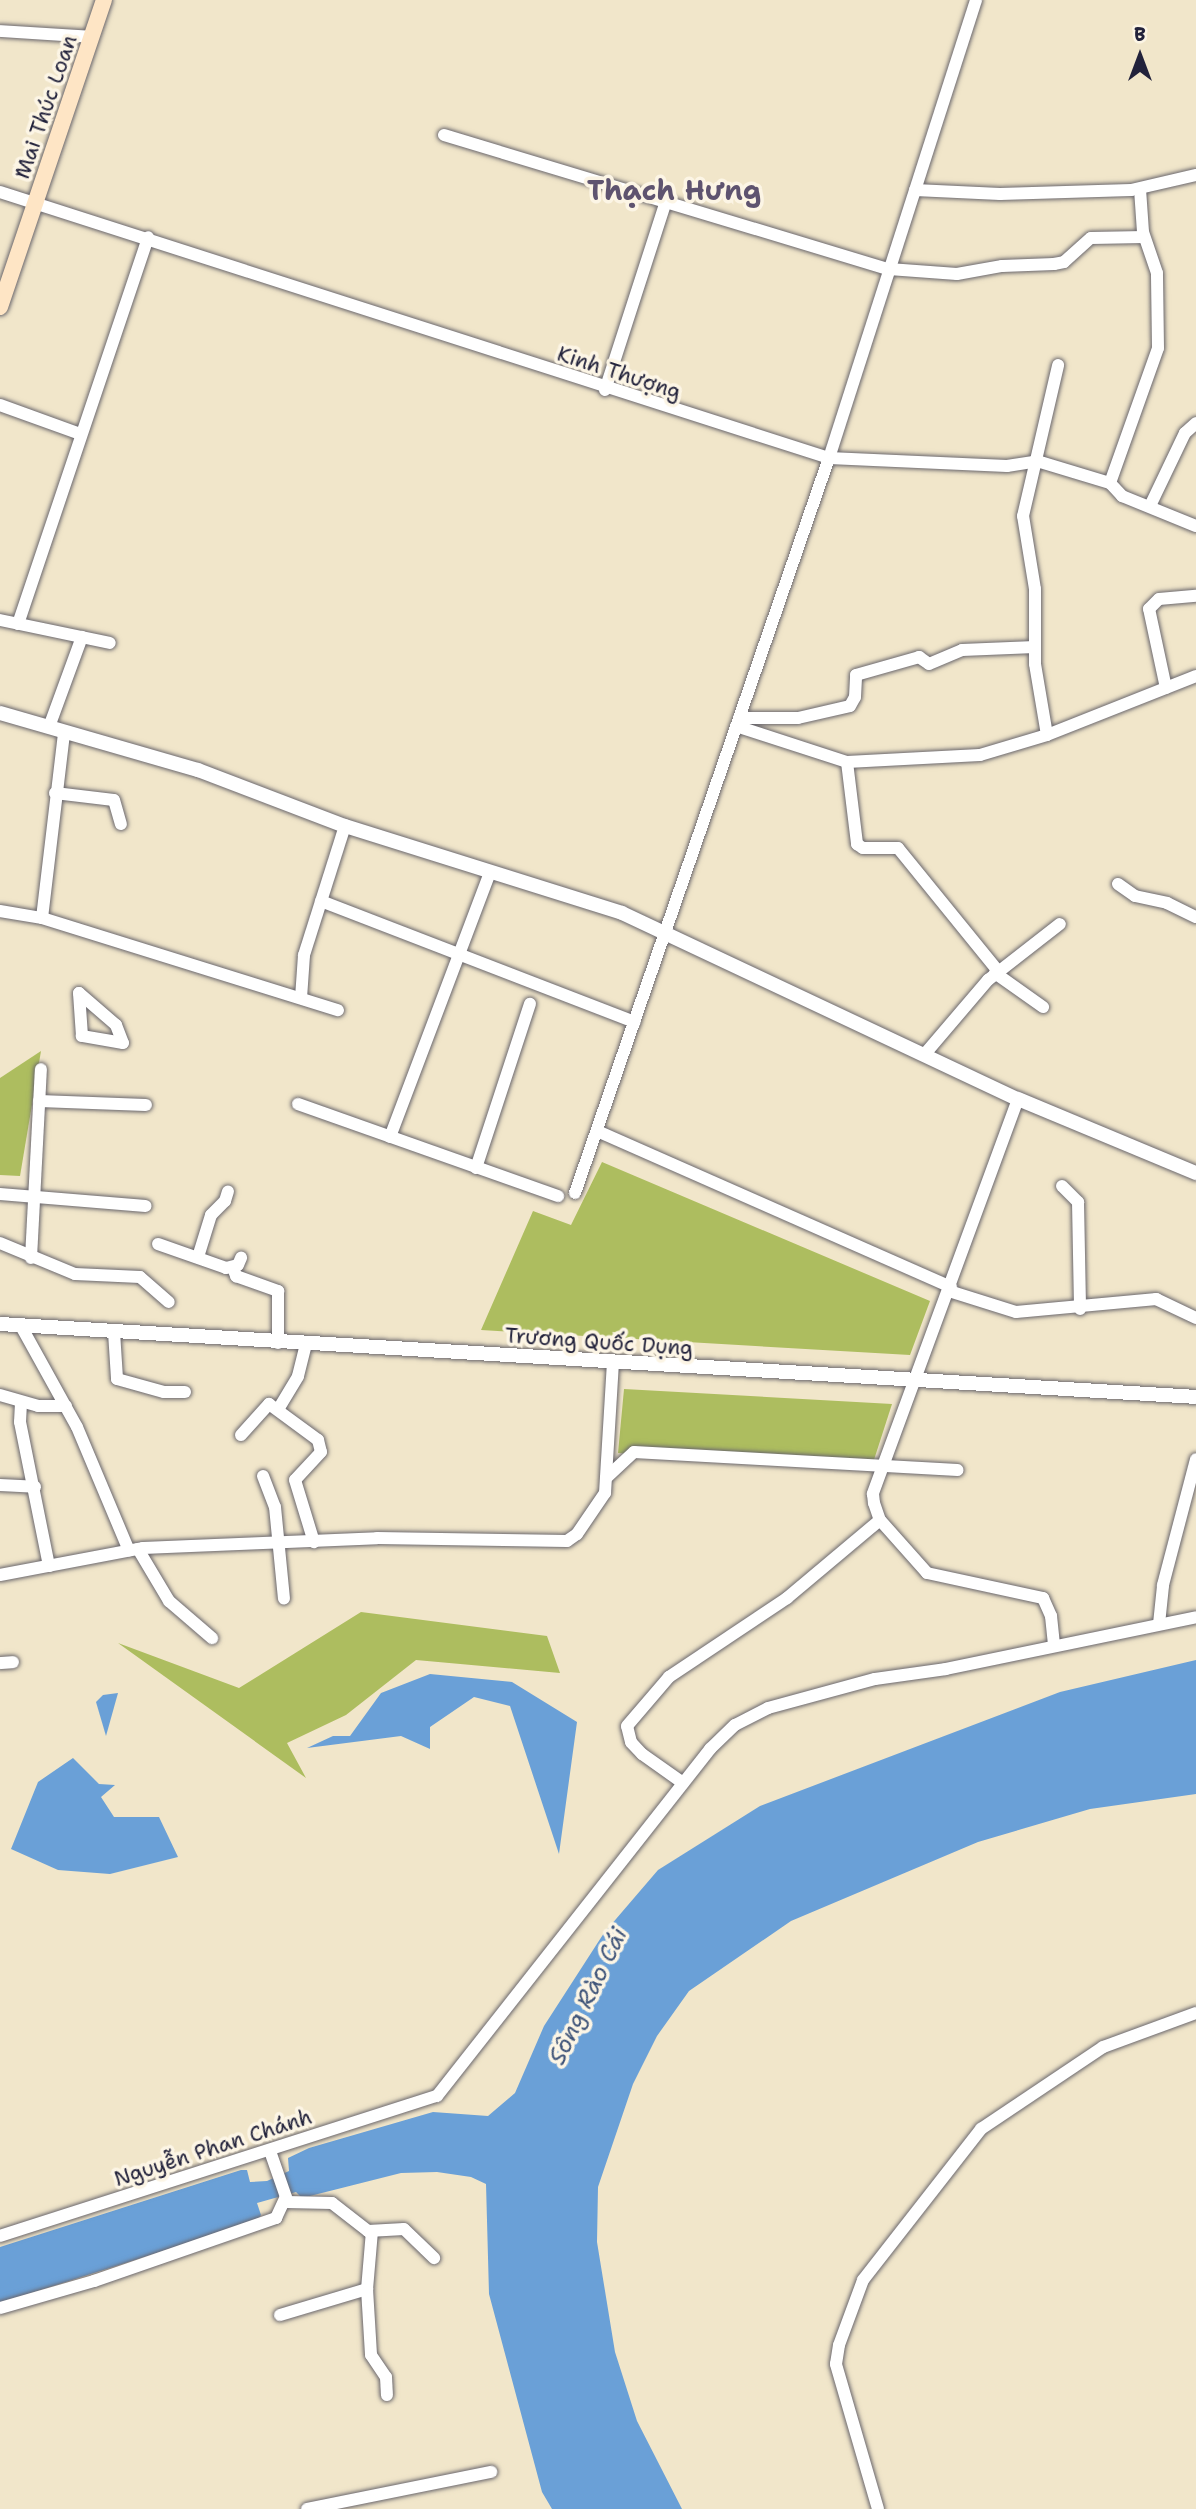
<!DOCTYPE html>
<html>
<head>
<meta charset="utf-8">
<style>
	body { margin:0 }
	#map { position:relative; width:1196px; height:2509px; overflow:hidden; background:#f1e6ca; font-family:"Shantell Sans",sans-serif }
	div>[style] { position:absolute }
	.green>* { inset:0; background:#adbd5f }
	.water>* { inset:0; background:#6aa0d7 }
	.roads { filter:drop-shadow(0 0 2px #6a676d) drop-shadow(0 0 2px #6a676d) }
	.minor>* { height:12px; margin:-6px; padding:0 6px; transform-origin:6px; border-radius:6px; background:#fff }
	.tertiary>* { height:14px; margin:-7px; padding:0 7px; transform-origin:7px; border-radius:7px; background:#fff }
	.secondary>* { height:16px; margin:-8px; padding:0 8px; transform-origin:8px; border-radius:8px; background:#fee5c5 }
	span { translate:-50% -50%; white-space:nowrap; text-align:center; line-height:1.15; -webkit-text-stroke:7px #fcf5e5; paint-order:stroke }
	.street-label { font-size:21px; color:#22223b }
	.water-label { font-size:23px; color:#3f5479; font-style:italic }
	.district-label { font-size:28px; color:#5e536f; font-weight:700 }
	.north { position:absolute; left:1105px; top:21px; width:70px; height:70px; -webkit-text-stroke:5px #fcf5e5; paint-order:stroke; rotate:0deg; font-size:19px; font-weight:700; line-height:28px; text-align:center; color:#22223b }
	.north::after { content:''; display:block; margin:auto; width:24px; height:32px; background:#22223b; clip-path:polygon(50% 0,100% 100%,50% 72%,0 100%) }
</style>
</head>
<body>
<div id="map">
	<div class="green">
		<i style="clip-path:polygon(41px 1051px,20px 1176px,0 1175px,0 1078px)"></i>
		<i style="clip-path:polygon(602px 1162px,930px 1301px,910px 1355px,481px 1330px,533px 1211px,571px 1225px)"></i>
		<i style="clip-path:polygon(624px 1389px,892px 1404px,871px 1469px,618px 1453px)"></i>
		<i style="clip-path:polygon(361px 1612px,547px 1636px,560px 1673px,416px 1660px,346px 1715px,287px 1743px,306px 1778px,118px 1643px,239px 1688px)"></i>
	</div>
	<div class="water">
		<i style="clip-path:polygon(1196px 1660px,1196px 1794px,1090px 1809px,978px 1842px,791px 1921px,689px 1991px,657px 2036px,633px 2084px,598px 2187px,597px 2242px,615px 2352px,637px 2421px,682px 2509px,552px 2509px,542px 2492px,489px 2294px,486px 2184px,471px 2177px,437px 2172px,401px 2173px,302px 2198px,296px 2192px,257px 2203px,261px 2215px,257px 2221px,0 2303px,0 2247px,241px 2170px,247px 2170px,250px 2182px,267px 2181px,289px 2171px,288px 2158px,309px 2148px,433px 2112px,488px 2116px,515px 2093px,544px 2026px,604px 1933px,658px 1870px,760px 1806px,1060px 1692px)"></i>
		<i style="clip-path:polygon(430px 1674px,512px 1682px,577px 1722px,559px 1854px,510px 1706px,474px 1697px,430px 1727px,430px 1749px,401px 1736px,307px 1748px,333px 1736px,350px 1736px,381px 1693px)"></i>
		<i style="clip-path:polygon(118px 1693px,106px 1736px,96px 1702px,103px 1695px)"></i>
		<i style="clip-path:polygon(73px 1758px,99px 1784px,115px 1785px,101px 1797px,114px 1817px,159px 1817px,178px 1857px,110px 1874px,58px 1870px,11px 1849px,38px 1782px)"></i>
	</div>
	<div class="roads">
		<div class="minor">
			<i style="left:0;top:31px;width:92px;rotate:3.7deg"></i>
			<i style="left:444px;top:135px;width:465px;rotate:16.8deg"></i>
			<i style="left:889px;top:269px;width:68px;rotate:4.2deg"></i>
			<i style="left:957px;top:274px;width:46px;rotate:-10.1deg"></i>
			<i style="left:1002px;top:266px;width:52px;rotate:-2.2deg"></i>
			<i style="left:1054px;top:264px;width:10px;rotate:-11deg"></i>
			<i style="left:1064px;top:262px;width:36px;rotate:-42deg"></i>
			<i style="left:1091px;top:238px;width:53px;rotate:-1.1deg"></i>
			<i style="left:915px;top:190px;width:85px;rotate:2.7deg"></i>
			<i style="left:1000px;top:194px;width:131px;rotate:-1.7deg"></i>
			<i style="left:1131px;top:190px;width:67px;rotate:-13deg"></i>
			<i style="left:0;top:192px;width:871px;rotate:17.79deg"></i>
			<i style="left:829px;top:458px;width:178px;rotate:2.6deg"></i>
			<i style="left:1007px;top:466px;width:30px;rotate:-9deg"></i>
			<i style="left:1037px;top:461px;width:76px;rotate:16.8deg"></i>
			<i style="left:1110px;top:483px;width:18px;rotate:47deg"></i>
			<i style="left:1122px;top:496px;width:80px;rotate:22.1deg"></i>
			<i style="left:605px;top:390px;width:199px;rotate:-72.1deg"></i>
			<i style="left:0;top:405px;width:85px;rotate:19.9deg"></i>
			<i style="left:1110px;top:483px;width:143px;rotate:-70.4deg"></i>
			<i style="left:1158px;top:348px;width:75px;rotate:-90.8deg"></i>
			<i style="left:1157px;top:273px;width:43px;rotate:-108.9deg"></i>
			<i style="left:1143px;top:232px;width:43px;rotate:-94deg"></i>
			<i style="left:1150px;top:506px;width:81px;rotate:-64.4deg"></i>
			<i style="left:1185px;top:433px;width:15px;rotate:-42deg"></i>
			<i style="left:0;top:620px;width:112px;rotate:11.8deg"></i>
			<i style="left:18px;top:624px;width:408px;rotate:-71.4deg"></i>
			<i style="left:1166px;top:688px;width:81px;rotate:-102.1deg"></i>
			<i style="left:1149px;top:609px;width:14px;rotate:-45deg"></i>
			<i style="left:1159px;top:599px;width:37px;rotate:-5deg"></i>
			<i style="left:739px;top:718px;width:59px"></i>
			<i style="left:798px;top:718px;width:53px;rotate:-13deg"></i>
			<i style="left:850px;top:706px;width:10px;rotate:-61deg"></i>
			<i style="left:855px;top:697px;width:22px;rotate:-87deg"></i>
			<i style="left:856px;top:675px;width:66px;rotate:-15.9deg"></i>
			<i style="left:919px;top:657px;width:12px;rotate:35deg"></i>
			<i style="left:929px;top:664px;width:36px;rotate:-23deg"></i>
			<i style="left:962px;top:650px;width:73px;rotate:-2.4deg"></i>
			<i style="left:736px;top:726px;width:117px;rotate:18deg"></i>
			<i style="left:847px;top:762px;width:133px;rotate:-3deg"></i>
			<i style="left:980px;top:755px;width:70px;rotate:-16.6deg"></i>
			<i style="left:1047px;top:735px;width:160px;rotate:-21.6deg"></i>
			<i style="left:49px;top:727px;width:96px;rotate:-69.9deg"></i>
			<i style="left:1047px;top:735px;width:72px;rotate:-99.6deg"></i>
			<i style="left:1035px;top:664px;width:75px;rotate:-90deg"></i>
			<i style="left:1035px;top:589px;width:74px;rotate:-99.3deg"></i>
			<i style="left:1023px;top:516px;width:155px;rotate:-76.9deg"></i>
			<i style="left:847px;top:762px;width:83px;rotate:83deg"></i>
			<i style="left:857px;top:844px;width:7px;rotate:34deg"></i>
			<i style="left:863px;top:848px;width:35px"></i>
			<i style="left:898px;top:848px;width:159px;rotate:50.9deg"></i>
			<i style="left:55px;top:793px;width:59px;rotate:6.8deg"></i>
			<i style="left:114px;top:800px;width:25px;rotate:74deg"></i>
			<i style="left:1118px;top:884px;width:21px;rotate:35deg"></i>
			<i style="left:1135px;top:896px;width:33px;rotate:12deg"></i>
			<i style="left:1167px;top:903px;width:32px;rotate:26deg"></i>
			<i style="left:321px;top:901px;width:336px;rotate:21.1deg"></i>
			<i style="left:0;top:911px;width:43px;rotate:9.5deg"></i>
			<i style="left:42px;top:918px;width:310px;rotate:17.3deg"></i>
			<i style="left:42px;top:918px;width:186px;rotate:-83.2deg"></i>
			<i style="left:995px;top:973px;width:59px;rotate:35.3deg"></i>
			<i style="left:79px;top:993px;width:49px;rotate:40.9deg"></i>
			<i style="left:116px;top:1025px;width:19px;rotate:69deg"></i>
			<i style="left:123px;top:1043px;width:42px;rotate:-170.3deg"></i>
			<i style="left:82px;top:1036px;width:43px;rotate:-94deg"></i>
			<i style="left:301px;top:998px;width:43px;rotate:-86deg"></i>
			<i style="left:304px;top:955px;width:135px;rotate:-72.4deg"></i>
			<i style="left:924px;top:1055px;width:99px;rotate:-49.5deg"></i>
			<i style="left:988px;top:980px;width:91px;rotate:-37.9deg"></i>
			<i style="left:1018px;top:1099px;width:421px;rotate:110.2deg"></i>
			<i style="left:873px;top:1494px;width:9px;rotate:84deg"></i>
			<i style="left:874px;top:1503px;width:18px;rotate:71deg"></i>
			<i style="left:880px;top:1520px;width:71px;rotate:48.4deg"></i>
			<i style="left:927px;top:1573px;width:119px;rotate:12.2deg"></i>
			<i style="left:1043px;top:1598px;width:20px;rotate:66deg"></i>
			<i style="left:1051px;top:1616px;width:27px;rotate:84deg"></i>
			<i style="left:39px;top:1101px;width:107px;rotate:2.1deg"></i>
			<i style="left:298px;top:1104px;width:276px;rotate:19.5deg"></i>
			<i style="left:597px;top:1131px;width:387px;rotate:23.8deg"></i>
			<i style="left:390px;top:1137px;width:283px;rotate:-69.3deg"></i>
			<i style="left:476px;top:1168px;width:173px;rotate:-71.8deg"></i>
			<i style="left:1062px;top:1186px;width:23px;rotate:45deg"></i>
			<i style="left:1078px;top:1202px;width:107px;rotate:88.9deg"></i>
			<i style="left:575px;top:1193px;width:778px;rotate:-70.94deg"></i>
			<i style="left:829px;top:458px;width:481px;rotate:-72.2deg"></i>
			<i style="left:0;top:1194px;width:146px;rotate:4.7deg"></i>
			<i style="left:0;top:1243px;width:81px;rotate:22.5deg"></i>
			<i style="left:75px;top:1274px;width:65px;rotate:2.6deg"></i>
			<i style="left:140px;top:1277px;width:38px;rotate:41deg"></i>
			<i style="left:158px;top:1244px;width:72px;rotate:19.4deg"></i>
			<i style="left:226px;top:1268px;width:12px;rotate:-14deg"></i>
			<i style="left:238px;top:1265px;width:8px;rotate:-67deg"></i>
			<i style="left:198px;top:1257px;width:44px;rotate:-72.8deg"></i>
			<i style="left:211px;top:1215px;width:20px;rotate:-45deg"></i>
			<i style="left:225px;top:1201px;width:10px;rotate:-73deg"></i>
			<i style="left:31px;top:1258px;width:189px;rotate:-87deg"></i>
			<i style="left:233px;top:1268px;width:9px;rotate:69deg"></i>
			<i style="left:236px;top:1276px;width:45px;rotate:19.7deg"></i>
			<i style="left:278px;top:1291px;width:52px;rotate:90deg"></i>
			<i style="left:949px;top:1291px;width:70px;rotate:17.4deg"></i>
			<i style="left:1016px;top:1312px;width:141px;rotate:-5.3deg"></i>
			<i style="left:1156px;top:1299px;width:44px;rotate:25.4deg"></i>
			<i style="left:21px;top:1326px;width:115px;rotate:61deg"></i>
			<i style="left:77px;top:1427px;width:134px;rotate:67.2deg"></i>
			<i style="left:114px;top:1332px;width:47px;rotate:86.3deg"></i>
			<i style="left:117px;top:1379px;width:49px;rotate:15.5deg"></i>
			<i style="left:164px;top:1392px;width:21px"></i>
			<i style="left:0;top:1395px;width:40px;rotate:16deg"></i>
			<i style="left:38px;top:1406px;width:28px"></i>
			<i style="left:21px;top:1403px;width:19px;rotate:93deg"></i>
			<i style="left:20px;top:1422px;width:147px;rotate:78.6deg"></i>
			<i style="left:279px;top:1408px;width:37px;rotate:-59deg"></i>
			<i style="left:298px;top:1376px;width:32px;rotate:-76deg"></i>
			<i style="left:241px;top:1435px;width:42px;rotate:-47.9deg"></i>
			<i style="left:269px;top:1404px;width:61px;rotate:36.3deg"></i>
			<i style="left:318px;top:1440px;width:12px;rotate:76deg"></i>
			<i style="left:321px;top:1452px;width:38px;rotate:133deg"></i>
			<i style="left:295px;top:1480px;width:65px;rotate:73deg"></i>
			<i style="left:263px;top:1476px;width:33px;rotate:69deg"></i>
			<i style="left:275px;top:1507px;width:92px;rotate:84.4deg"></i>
			<i style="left:606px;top:1478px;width:38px;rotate:-43deg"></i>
			<i style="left:634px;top:1452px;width:324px;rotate:3.2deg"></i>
			<i style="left:0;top:1485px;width:35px;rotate:3deg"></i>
			<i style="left:138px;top:1549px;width:61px;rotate:59.2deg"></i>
			<i style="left:169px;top:1601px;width:57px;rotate:40.7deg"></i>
			<i style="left:0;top:1575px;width:146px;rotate:-10.7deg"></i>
			<i style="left:143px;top:1548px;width:234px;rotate:-2.4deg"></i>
			<i style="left:377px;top:1538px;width:190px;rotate:0.9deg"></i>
			<i style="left:567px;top:1541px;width:12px;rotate:-35deg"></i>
			<i style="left:577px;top:1534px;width:50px;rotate:-55.7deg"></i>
			<i style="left:605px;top:1493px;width:129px;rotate:-86.5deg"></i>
			<i style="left:1159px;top:1624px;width:39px;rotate:-84deg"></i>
			<i style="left:1163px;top:1585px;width:130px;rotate:-75.3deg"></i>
			<i style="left:0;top:1663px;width:13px;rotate:-4deg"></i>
			<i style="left:683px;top:1783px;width:50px;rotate:-144.7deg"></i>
			<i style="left:642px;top:1754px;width:16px;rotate:-133deg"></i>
			<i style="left:631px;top:1742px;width:16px;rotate:-104deg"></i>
			<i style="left:627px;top:1726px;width:65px;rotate:-49.4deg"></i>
			<i style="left:669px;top:1677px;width:142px;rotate:-33.8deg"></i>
			<i style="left:787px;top:1598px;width:121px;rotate:-40deg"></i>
			<i style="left:286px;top:2202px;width:46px;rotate:1.2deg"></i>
			<i style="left:332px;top:2203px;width:46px;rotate:37.9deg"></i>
			<i style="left:368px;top:2231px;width:36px;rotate:-3deg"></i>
			<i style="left:404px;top:2229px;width:42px;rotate:44deg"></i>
			<i style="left:372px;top:2231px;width:58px;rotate:94.9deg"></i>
			<i style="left:367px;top:2289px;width:66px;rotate:86.5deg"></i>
			<i style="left:371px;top:2355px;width:27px;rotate:56deg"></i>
			<i style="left:386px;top:2377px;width:18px;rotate:87deg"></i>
			<i style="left:0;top:2236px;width:459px;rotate:-17.8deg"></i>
			<i style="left:437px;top:2096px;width:442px;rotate:-51.8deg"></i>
			<i style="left:710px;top:1749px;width:35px;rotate:-44deg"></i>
			<i style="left:735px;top:1725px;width:37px;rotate:-27deg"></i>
			<i style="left:768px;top:1708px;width:111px;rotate:-15.2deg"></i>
			<i style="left:875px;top:1679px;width:72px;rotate:-8deg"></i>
			<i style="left:946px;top:1669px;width:255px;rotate:-11.7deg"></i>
			<i style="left:0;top:2308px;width:98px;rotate:-16deg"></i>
			<i style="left:94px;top:2281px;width:193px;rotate:-19.1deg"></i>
			<i style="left:276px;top:2218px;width:23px;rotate:-65deg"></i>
			<i style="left:286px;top:2197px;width:49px;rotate:-109.2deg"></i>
			<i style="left:280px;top:2315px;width:91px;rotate:-16.6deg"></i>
			<i style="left:307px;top:2509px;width:188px;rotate:-11.4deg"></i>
			<i style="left:878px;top:2509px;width:151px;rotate:-106.2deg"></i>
			<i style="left:836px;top:2364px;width:19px;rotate:-81deg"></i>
			<i style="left:839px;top:2345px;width:69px;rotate:-69.7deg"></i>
			<i style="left:863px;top:2280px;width:192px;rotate:-52deg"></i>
			<i style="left:981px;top:2129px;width:147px;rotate:-33.9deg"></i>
			<i style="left:1103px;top:2047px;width:99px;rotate:-20.1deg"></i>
		</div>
		<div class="tertiary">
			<i style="left:0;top:713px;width:206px;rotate:16.1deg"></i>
			<i style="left:198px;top:770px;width:157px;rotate:20.9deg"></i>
			<i style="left:345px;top:826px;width:290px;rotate:17.4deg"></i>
			<i style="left:622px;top:913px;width:438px;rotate:25.2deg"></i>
			<i style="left:1018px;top:1099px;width:193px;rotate:22.6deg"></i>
			<i style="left:0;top:1324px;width:1198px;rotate:3.49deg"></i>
		</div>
		<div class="secondary">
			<i style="left:0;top:307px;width:324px;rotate:-71.3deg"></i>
		</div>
	</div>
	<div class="street-label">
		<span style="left:46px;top:107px;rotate:-71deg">Mai Thúc Loan</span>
		<span style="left:619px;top:373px;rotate:18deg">Kinh Thượng</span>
		<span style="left:599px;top:1342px;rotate:4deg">Trương Quốc Dụng</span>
		<span style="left:213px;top:2148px;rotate:-18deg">Nguyễn Phan Chánh</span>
	</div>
	<div class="water-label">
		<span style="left:588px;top:1996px;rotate:-64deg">Sông Rào Cái</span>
	</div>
	<div class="district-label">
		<span style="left:674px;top:190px">Thạch Hưng</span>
	</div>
	<div class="north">B</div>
</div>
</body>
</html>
